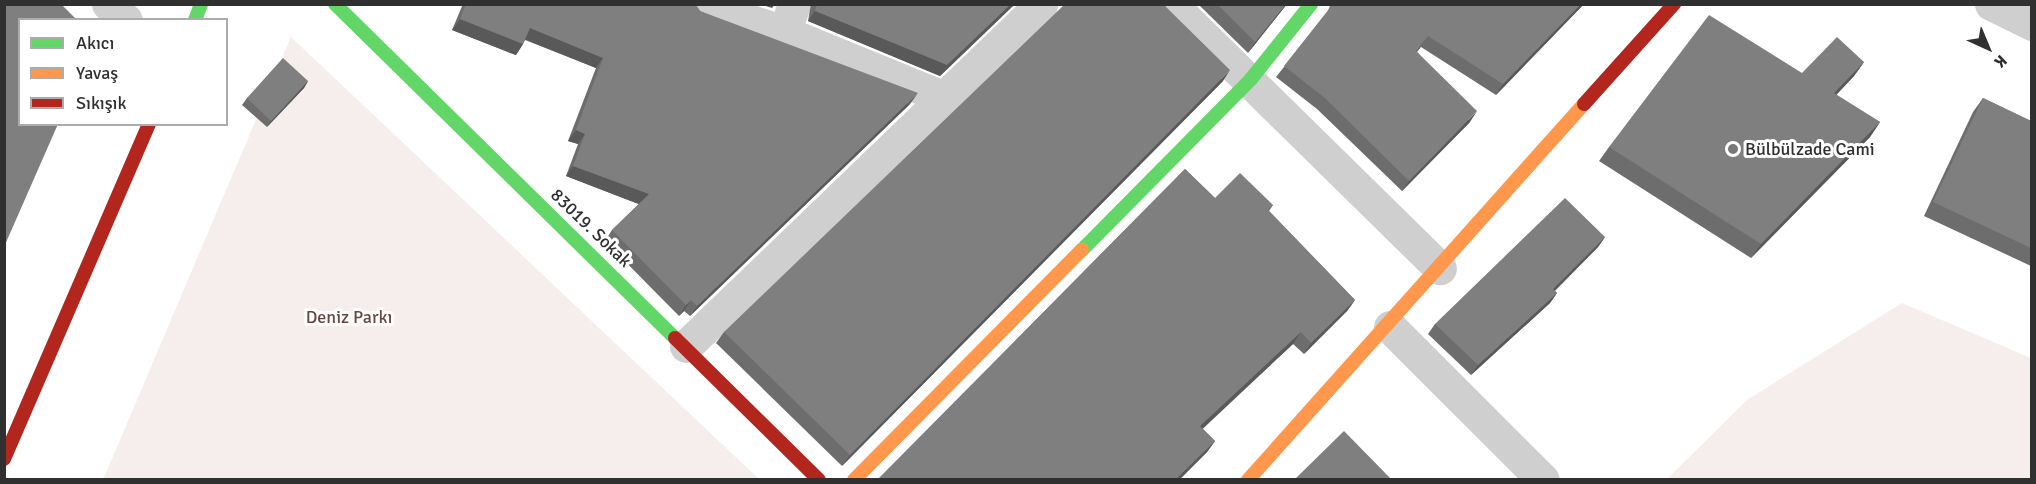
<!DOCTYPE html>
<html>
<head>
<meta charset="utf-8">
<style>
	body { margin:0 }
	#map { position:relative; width:2036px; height:484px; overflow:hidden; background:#fff; font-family:Signika,sans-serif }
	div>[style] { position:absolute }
	.green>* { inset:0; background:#f5eeed }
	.street>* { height:33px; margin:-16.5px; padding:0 16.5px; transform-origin:16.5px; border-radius:16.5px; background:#cfcfcf }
	.fast>* { height:14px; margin:-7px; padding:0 7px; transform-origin:7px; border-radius:7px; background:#63d668 }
	.slow>* { height:14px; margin:-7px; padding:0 7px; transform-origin:7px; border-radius:7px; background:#ff974d }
	.jam>* { height:14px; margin:-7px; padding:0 7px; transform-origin:7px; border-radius:7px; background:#b3261e }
	.wall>* { inset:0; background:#6d6d6d }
	.shaded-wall>* { inset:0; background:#595959 }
	.building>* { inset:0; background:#7f7f7f }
	.dots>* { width:16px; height:16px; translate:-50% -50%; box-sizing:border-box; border:3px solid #fff; border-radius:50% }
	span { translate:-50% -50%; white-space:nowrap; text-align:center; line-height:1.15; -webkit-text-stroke:6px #fff; paint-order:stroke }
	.poi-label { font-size:18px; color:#303030 }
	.left { translate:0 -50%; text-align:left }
	.street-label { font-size:18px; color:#303030 }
	.park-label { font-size:18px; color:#694741 }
	.frame { position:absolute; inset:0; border:6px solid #303030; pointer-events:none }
	.legend { position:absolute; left:18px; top:18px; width:210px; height:108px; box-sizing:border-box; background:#fff; border:2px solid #acacac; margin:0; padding:8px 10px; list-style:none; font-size:18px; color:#303030 }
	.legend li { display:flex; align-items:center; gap:12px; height:30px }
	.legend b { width:30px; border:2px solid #acacac }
	.north { position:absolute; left:1958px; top:18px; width:60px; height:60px; -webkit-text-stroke:4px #fff; paint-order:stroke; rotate:136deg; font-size:16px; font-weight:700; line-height:24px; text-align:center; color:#303030 }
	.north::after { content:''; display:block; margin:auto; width:21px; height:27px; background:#303030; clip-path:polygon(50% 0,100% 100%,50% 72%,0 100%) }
</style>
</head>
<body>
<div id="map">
	<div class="green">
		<i style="clip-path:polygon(291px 37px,759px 479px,103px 480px)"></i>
		<i style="clip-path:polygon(1902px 303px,2031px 358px,2031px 479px,1667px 479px,1747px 400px)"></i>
	</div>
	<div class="street">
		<i style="left:108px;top:4px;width:24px;rotate:42deg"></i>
		<i style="left:699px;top:4px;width:89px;rotate:18.2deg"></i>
		<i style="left:784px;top:32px;width:176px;rotate:22.3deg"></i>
		<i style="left:1171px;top:4px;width:377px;rotate:44.5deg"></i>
		<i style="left:1991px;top:4px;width:46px;rotate:26deg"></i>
		<i style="left:784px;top:32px;width:30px;rotate:-70deg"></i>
		<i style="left:1390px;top:327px;width:216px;rotate:45deg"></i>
		<i style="left:686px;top:346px;width:493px;rotate:-43.9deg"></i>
	</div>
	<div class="fast">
		<i style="left:335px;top:4px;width:477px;rotate:44.5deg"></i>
		<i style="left:195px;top:20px;width:17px;rotate:-69deg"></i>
		<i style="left:1082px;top:250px;width:240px;rotate:-45.3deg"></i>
		<i style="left:1251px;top:79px;width:96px;rotate:-51.3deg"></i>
	</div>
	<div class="slow">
		<i style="left:854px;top:480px;width:324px;rotate:-45.3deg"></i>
		<i style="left:1248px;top:480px;width:504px;rotate:-48.22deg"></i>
	</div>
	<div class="jam">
		<i style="left:1584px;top:104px;width:135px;rotate:-48deg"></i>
		<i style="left:675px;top:338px;width:202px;rotate:44.6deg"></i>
		<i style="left:4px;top:459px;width:365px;rotate:-66.6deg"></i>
	</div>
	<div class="wall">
		<i style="clip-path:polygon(463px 4px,695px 4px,700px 11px,910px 104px,690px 316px,684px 311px,679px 316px,605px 241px,612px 230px,639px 204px,566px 176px,578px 144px,568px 141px,596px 68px,525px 40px,523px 44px,516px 55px,452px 30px)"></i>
		<i style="clip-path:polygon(811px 4px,1015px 4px,940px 76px,808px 21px)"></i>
		<i style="clip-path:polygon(1198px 4px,1287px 4px,1248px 53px)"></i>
		<i style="clip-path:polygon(1329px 4px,1584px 4px,1496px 95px,1421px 47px,1417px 52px,1470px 122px,1402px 191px,1317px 109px,1276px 77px,1327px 13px,1330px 6px)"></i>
		<i style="clip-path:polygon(1165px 6px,1223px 81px,842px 466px,716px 343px,724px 332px)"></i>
		<i style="clip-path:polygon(1864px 62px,1854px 76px,1836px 95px,1880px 122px,1870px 137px,1751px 258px,1599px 161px,1609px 147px,1802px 73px)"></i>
		<i style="clip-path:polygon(308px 81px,304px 88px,267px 127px,242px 105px,247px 98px)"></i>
		<i style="clip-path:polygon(1983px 98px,2031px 121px,2031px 266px,1924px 216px,1973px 112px)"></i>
		<i style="clip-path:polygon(1185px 169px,1215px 198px,1273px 205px,1269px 211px,1355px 300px,1347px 311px,1304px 354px,1293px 344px,1202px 428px,1215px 441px,1207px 452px,1179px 480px,878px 480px)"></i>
		<i style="clip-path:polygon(1605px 237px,1598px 247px,1555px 291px,1557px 293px,1550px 303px,1471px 375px,1428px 334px,1435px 324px)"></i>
	</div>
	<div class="shaded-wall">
		<i style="clip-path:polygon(760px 4px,775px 4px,772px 8px)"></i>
		<i style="clip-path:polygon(1015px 4px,940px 76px,808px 21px,815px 11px)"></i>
		<i style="clip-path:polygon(1286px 4px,1287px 4px,1248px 53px,1255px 42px)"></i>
		<i style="clip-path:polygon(1581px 4px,1584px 4px,1496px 95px,1503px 84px)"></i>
		<i style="clip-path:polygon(460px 19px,523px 44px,516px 55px,452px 30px)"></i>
		<i style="clip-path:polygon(530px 28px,603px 58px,596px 68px,522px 38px)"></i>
		<i style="clip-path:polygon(1864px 62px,1854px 76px,1824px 108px,1834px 93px)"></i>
		<i style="clip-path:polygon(1230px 70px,1223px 81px,842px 466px,850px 455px)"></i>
		<i style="clip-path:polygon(308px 81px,304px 88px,267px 127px,271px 121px)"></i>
		<i style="clip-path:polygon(918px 93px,910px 104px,690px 316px,697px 306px)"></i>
		<i style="clip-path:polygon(1477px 111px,1470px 122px,1402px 191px,1409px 181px)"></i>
		<i style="clip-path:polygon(1880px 122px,1870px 137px,1751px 258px,1761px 244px)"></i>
		<i style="clip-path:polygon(576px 130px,585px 134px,578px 144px,568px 141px)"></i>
		<i style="clip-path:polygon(573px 166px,649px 194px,641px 205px,566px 176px)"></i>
		<i style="clip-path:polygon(1605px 237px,1598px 247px,1546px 299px,1553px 289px)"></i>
		<i style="clip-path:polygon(1557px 293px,1550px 303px,1471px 375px,1478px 365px)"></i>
		<i style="clip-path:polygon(691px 300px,684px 311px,679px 316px,686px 305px)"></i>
		<i style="clip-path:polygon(1355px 300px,1347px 311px,1304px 354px,1311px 343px)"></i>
		<i style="clip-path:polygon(1301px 332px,1293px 344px,1193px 438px,1200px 426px)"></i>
		<i style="clip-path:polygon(1215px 441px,1207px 452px,1179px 480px,1175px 480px)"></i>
	</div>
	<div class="building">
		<i style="clip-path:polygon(4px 4px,61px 4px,77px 20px,20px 20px,20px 124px,58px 124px,4px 247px)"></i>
		<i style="clip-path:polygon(466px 4px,695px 4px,700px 11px,918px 93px,697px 306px,691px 300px,686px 305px,612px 230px,649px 194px,573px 166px,585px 134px,576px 130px,603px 58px,530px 28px,523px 44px,460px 19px)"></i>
		<i style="clip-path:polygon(817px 4px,1011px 4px,947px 65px,815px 11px)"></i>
		<i style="clip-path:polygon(1065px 4px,1165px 4px,1165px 6px,1230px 70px,850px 455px,724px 332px)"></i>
		<i style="clip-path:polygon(1217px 4px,1286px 4px,1255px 42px)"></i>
		<i style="clip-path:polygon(1333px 4px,1581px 4px,1503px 84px,1428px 36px,1416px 51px,1477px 111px,1409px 181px,1325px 98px,1284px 66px)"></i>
		<i style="clip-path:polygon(1709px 15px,1802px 73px,1837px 37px,1864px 62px,1834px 93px,1880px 122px,1761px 244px,1609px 147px)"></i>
		<i style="clip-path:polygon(283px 58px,308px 81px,271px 121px,247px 98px)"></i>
		<i style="clip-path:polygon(1983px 98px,2031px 121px,2031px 248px,1933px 202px)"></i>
		<i style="clip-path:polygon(1185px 169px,1215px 198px,1240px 173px,1273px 205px,1268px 210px,1355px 300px,1311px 343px,1301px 332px,1200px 426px,1215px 441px,1175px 480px,879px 480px,878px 479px)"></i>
		<i style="clip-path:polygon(1565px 198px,1605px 237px,1553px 289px,1557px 293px,1478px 365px,1435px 324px)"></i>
		<i style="clip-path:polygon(1344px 431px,1392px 480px,1294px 480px)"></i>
	</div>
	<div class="dots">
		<i style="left:1733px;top:149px;background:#787878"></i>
	</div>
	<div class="poi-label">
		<span class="left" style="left:1745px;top:149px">Bülbülzade Cami</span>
	</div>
	<div class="street-label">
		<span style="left:591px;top:228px;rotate:44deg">83019. Sokak</span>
	</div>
	<div class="park-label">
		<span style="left:349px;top:317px">Deniz Parkı</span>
	</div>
	<div class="frame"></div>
	<ul class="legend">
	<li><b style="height:8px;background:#63d668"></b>Akıcı</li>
	<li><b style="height:8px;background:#ff974d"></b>Yavaş</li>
	<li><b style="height:8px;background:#b3261e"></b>Sıkışık</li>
	</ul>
	<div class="north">K</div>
</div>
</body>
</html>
